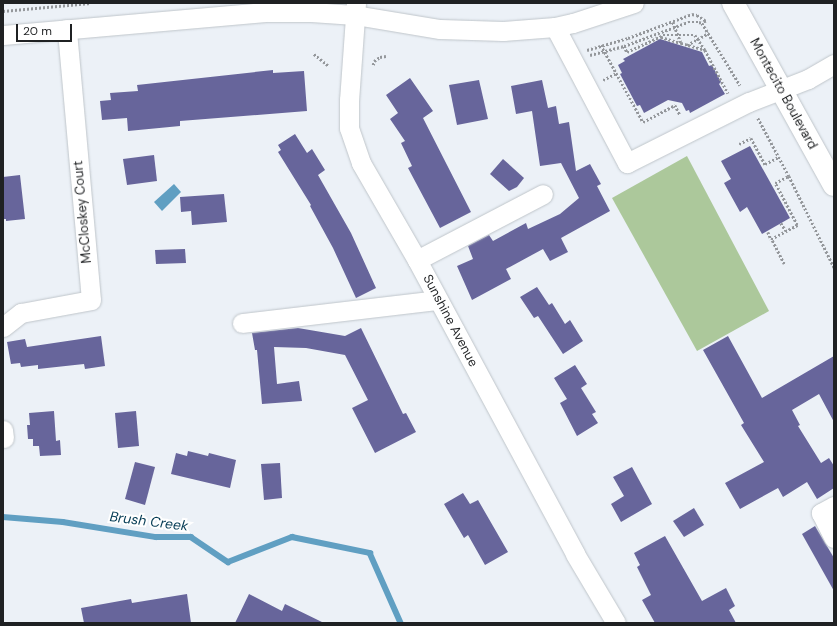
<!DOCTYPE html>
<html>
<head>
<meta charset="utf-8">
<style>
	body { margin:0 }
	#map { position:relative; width:837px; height:626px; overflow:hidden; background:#ecf1f7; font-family:"DM Sans",sans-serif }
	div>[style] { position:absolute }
	.green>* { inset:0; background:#acc89b }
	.water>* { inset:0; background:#609fc2 }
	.stream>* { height:5.5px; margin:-2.75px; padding:0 2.75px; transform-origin:2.75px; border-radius:2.75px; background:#609fc2 }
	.building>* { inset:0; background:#67659b }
	.path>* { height:2.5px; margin-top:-1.25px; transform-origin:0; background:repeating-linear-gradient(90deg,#94979b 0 2px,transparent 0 4px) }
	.roads { filter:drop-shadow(0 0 1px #bfc5ca) drop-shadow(0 0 1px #bfc5ca) }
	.minor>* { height:19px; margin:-9.5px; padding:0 9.5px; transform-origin:9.5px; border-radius:9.5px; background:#fff }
	.major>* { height:22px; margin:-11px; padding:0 11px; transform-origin:11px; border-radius:11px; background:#fff }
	span { translate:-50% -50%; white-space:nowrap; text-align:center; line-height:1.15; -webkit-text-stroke:4px #fff; paint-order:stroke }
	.street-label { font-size:13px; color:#1f2123 }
	.water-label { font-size:14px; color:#043b54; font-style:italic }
	.frame { position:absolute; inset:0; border:4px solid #1f2123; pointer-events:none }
	.scale { position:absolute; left:16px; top:24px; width:56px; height:18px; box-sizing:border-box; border:2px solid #1f2123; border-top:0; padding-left:5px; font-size:12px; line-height:14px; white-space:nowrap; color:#1f2123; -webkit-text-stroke:3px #fff; paint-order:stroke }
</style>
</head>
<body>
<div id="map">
	<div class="green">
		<i style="clip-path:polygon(687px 156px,769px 311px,697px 351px,612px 198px)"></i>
	</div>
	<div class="water">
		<i style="clip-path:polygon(174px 184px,181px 192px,162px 211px,154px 202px)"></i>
	</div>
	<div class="stream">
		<i style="left:3px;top:517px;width:60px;rotate:4.8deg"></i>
		<i style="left:63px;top:522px;width:94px;rotate:9.2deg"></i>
		<i style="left:156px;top:537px;width:35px"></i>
		<i style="left:191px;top:537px;width:45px;rotate:34deg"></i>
		<i style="left:228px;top:562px;width:69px;rotate:-21.3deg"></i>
		<i style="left:292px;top:537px;width:80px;rotate:11.6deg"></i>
		<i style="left:370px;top:553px;width:77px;rotate:66.1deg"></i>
	</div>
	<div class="building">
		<i style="clip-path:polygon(660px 39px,702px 52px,709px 66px,712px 65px,721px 82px,719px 84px,725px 94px,690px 113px,689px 110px,686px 111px,682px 103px,668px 100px,644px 113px,640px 105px,637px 106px,620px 74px,622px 73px,618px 65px,625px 61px,623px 59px)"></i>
		<i style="clip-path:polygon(273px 70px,273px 73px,304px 71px,307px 111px,180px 121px,180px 126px,128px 131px,127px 118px,102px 120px,100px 101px,111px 100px,110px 93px,138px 91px,137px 85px)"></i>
		<i style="clip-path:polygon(410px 78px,433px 111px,423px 118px,471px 212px,440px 228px,408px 168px,412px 166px,401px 143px,405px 141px,390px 119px,398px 113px,386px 95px)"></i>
		<i style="clip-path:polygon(479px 80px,488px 119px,457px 125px,449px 85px)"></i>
		<i style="clip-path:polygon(542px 80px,548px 108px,556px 106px,559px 124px,569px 122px,576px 171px,590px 164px,601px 184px,597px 186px,610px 211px,561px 238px,568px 252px,550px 261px,543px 249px,506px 269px,511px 279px,472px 300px,457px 266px,473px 259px,468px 246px,489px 235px,493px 241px,526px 223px,528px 229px,560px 214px,579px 198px,561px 163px,540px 166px,532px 111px,516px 114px,511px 86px)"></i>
		<i style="clip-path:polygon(295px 134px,307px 153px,312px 149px,325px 170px,318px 175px,351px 233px,376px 288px,356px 298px,333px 248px,310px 206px,311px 205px,278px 152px,281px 150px,278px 145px)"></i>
		<i style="clip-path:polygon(750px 146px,790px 218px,762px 234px,747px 207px,740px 212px,724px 183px,731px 179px,721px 161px)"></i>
		<i style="clip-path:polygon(154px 155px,157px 181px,127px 185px,123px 159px)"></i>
		<i style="clip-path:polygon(503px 159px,524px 178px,517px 187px,509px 191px,490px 174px)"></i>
		<i style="clip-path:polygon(20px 175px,25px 219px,6px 221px,6px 219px,3px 219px,3px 177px)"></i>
		<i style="clip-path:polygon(224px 194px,227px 222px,192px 225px,191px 211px,181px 212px,180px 197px)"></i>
		<i style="clip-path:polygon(185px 249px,186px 263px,156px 264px,155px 250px)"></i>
		<i style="clip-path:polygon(537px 287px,549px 305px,552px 303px,565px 324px,570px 320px,583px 341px,563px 354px,538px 316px,534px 318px,520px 297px)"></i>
		<i style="clip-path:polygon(298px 328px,345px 336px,361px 328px,403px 414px,406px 413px,416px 432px,375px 453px,352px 408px,368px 400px,345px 355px,306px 348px,274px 347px,277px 384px,299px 381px,302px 401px,262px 404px,257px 350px,255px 350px,252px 333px)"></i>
		<i style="clip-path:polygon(101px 336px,105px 366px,85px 369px,84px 364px,38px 369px,38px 365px,21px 367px,20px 363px,11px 364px,7px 342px,25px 339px,27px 347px)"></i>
		<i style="clip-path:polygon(728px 336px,762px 398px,834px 356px,834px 422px,819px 394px,792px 410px,800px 425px,798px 426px,821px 463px,829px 458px,834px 466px,834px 488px,817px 499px,807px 482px,783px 497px,778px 488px,740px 509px,725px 483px,764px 462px,741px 425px,744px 423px,703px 350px)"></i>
		<i style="clip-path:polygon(575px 365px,587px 384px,581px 388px,596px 412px,592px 414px,598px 423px,577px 436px,560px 403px,567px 399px,554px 378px)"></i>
		<i style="clip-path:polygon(54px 411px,56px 441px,60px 440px,61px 455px,40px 456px,39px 446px,33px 446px,33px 439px,28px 439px,27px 425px,30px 425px,29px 413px)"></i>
		<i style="clip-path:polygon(136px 411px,139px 446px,118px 448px,115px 413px)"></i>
		<i style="clip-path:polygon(188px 451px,208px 456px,209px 453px,236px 460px,230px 488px,171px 474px,176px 453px,187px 456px)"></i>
		<i style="clip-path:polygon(135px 462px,155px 467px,145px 505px,125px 499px)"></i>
		<i style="clip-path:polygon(280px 463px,282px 498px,264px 500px,261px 464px)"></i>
		<i style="clip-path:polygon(632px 467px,652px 504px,621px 522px,611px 504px,624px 496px,613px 477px)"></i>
		<i style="clip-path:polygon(463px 493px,470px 504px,478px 500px,508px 552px,485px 565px,468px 535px,464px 538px,444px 504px)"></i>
		<i style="clip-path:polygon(694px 508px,704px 525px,684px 537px,673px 521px)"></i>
		<i style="clip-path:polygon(815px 526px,834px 558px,834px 591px,802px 534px)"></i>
		<i style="clip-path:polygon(665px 536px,702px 601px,726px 588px,735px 606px,729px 610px,736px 623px,655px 623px,642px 600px,651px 595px,637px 567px,640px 565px,634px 553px)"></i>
		<i style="clip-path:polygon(187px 594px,191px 623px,84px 623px,81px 608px,131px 599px,132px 603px)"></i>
		<i style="clip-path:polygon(249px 594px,282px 611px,285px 604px,324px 623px,235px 623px)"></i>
	</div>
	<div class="path">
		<i style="left:3px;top:11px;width:88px;rotate:-5.2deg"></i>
		<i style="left:673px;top:22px;width:22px;rotate:69deg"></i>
		<i style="left:681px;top:43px;width:25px;rotate:16deg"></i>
		<i style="left:705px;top:50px;width:49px;rotate:61.9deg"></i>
		<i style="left:661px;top:37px;width:21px;rotate:17deg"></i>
		<i style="left:601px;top:45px;width:88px;rotate:61.4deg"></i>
		<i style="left:643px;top:122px;width:36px;rotate:-28deg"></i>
		<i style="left:675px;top:105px;width:11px;rotate:63deg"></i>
		<i style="left:687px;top:45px;width:25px;rotate:-29deg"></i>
		<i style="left:624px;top:46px;width:68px;rotate:-20.6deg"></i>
		<i style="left:688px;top:22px;width:11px"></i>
		<i style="left:699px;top:22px;width:3px;rotate:18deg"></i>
		<i style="left:587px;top:50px;width:43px;rotate:-16.3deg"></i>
		<i style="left:628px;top:38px;width:68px;rotate:-20.6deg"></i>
		<i style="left:692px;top:14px;width:5px;rotate:11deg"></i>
		<i style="left:697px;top:15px;width:11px;rotate:34deg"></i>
		<i style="left:706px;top:21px;width:4px;rotate:153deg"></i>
		<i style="left:702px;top:23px;width:73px;rotate:58.5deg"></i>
		<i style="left:314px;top:54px;width:19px;rotate:39deg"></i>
		<i style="left:590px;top:55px;width:35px;rotate:-15deg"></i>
		<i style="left:624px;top:46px;width:7px;rotate:63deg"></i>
		<i style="left:627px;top:52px;width:40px;rotate:-25deg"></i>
		<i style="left:663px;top:35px;width:32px"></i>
		<i style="left:695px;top:35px;width:18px;rotate:56deg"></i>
		<i style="left:373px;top:65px;width:4px;rotate:-76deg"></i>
		<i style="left:374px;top:61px;width:7px;rotate:-34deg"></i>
		<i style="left:380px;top:57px;width:6px;rotate:-9deg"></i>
		<i style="left:603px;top:80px;width:16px;rotate:-27deg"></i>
		<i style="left:758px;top:118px;width:66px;rotate:61.9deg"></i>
		<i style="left:789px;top:176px;width:102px;rotate:63.7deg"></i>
		<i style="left:739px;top:144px;width:13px;rotate:-27deg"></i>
		<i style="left:751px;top:138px;width:30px;rotate:62deg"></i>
		<i style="left:765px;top:164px;width:16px;rotate:-27deg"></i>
		<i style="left:781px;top:223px;width:9px;rotate:58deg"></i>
		<i style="left:768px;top:232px;width:8px;rotate:67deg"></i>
		<i style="left:784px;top:264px;width:28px;rotate:-117deg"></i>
		<i style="left:771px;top:239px;width:30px;rotate:-28deg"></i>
		<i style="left:797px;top:225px;width:47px;rotate:-117.6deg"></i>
		<i style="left:775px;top:183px;width:16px;rotate:-27deg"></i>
	</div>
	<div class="roads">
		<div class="minor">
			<i style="left:356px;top:3px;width:97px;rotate:94.1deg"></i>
			<i style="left:349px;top:100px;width:28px;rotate:90deg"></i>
			<i style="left:349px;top:128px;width:37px;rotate:71deg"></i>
			<i style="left:361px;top:163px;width:112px;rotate:60deg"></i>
			<i style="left:417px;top:260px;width:334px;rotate:61.7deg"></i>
			<i style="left:575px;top:554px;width:80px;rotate:59.3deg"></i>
			<i style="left:555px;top:27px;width:154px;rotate:62.1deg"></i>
			<i style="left:627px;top:163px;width:136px;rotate:-26.6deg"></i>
			<i style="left:749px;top:102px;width:63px;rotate:-21.3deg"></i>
			<i style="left:808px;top:79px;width:30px;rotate:-30deg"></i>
			<i style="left:3px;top:35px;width:266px;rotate:-5deg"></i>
			<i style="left:268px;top:12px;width:43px"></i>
			<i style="left:311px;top:12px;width:44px;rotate:3.9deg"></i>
			<i style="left:355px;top:15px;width:86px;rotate:9.4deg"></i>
			<i style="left:440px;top:29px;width:63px;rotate:1.8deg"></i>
			<i style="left:503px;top:31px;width:52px;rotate:-4.4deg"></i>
			<i style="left:555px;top:27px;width:18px;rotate:-13deg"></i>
			<i style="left:573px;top:23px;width:64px;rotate:-18.2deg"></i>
			<i style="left:417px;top:260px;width:142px;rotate:-27.6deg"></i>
			<i style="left:242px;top:323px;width:197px;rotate:-6.7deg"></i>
			<i style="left:3px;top:327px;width:23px;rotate:-38deg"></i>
			<i style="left:21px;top:313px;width:71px;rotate:-10.5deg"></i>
			<i style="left:91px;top:300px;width:272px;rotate:-95.1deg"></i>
			<i style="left:3px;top:430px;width:8px;rotate:83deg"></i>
			<i style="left:834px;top:506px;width:15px;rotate:152deg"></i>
			<i style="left:821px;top:513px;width:28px;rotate:63deg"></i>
		</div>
		<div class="major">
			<i style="left:733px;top:3px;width:208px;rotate:61deg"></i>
		</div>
	</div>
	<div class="street-label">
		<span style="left:783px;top:94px;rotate:61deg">Montecito Boulevard</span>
		<span style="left:83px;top:212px;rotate:-95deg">McCloskey Court</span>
		<span style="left:450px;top:321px;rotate:62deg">Sunshine Avenue</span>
	</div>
	<div class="water-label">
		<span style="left:149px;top:521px;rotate:7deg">Brush Creek</span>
	</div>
	<div class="frame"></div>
	<div class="scale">20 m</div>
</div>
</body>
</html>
